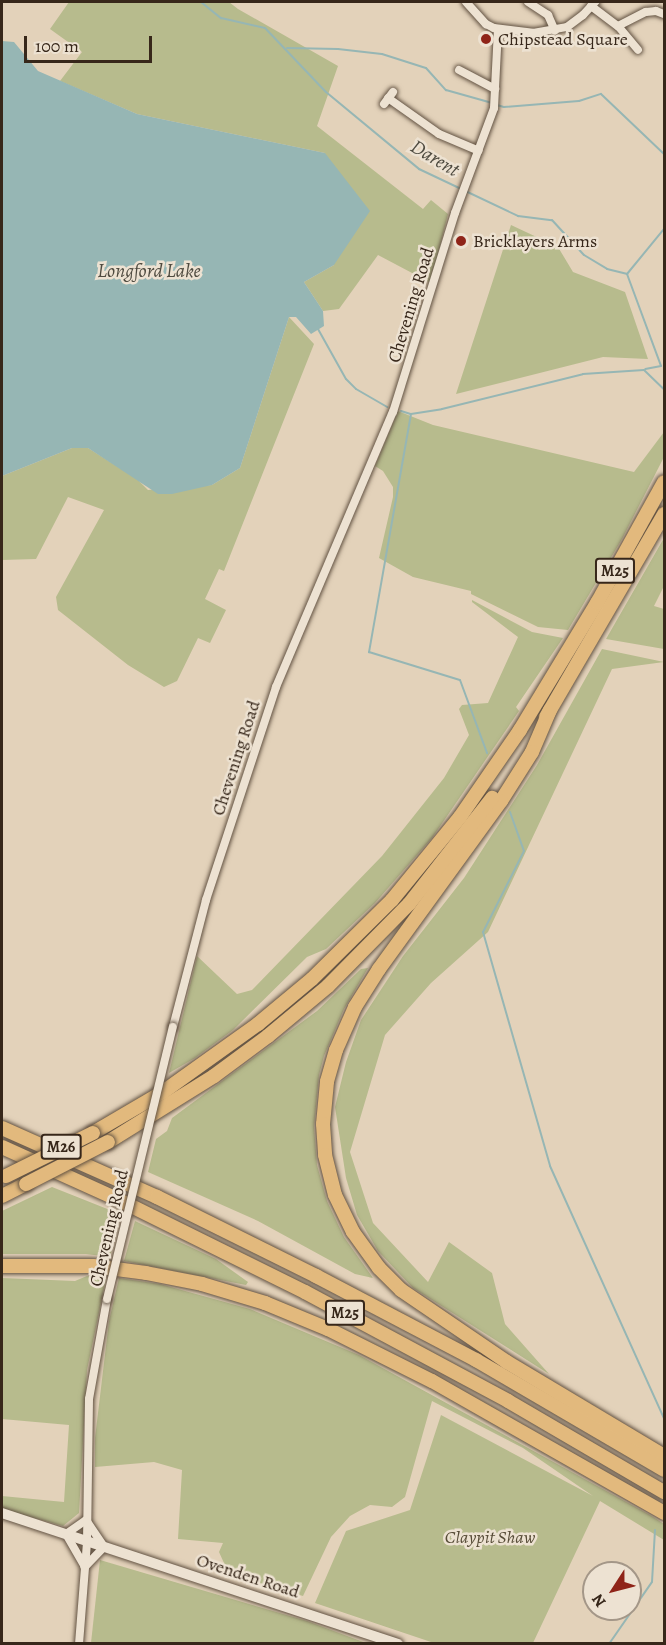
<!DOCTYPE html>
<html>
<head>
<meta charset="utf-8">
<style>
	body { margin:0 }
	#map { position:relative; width:666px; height:1645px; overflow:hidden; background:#e3d2ba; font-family:Alegreya,serif }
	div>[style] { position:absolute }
	.green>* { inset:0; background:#b7bb8d }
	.water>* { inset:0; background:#96b6b4 }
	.stream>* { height:2px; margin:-1px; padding:0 1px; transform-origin:1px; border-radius:1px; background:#96b6b4 }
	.roads { filter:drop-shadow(0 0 2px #625242) drop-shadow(0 0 2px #625242) }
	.street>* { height:8px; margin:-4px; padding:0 4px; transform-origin:4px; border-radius:4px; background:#ede2d2 }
	.secondary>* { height:10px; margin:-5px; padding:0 5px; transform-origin:5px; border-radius:5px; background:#ede2d2 }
	.highway>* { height:14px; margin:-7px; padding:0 7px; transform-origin:7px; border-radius:7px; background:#e2b97d }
	.bridges { filter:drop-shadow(0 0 2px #625242) drop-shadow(0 0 2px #625242) }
	.street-bridge>* { height:8px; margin:-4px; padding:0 4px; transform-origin:4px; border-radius:4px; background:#ede2d2 }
	.highway-bridge>* { height:14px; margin:-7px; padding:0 7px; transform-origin:7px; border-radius:7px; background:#e2b97d }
	.dots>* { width:16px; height:16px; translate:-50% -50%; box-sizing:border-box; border:3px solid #ede2d2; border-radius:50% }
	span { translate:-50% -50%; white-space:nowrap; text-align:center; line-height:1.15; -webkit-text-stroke:5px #ede2d2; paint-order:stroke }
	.shield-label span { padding:2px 4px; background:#ede2d2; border:2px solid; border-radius:4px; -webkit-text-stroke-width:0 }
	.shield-label { font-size:16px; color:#37271a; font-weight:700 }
	.poi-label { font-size:18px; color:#37271a }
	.left { translate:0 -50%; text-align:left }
	.street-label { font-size:18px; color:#37271a }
	.park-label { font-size:18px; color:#574c37; font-style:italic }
	.water-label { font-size:20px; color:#4f4b40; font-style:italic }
	.frame { position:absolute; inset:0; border:3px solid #37271a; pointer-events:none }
	.north { position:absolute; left:582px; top:1561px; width:60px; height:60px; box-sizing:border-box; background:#ede2d2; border:2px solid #a49788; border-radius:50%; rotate:234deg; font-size:16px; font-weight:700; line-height:24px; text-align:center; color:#37271a }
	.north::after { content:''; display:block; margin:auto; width:21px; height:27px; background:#8f2418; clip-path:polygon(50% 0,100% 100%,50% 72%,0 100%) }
	.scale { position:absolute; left:24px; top:36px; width:128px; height:27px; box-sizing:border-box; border:3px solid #37271a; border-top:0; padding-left:8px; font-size:18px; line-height:21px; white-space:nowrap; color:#37271a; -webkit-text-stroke:4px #ede2d2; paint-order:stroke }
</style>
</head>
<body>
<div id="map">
	<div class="green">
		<i style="clip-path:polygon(69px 2px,229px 2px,238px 9px,338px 66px,317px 126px,423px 209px,431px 200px,448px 214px,431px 283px,378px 255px,339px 309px,323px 311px,304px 282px,334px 265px,325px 153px,137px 114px,60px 81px,82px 52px,50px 29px)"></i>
		<i style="clip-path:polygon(511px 225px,558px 247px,573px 272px,625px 292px,648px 359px,603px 357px,456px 394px)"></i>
		<i style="clip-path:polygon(289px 317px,314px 344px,224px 571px,219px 569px,205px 599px,226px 610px,210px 643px,198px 638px,177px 681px,164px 687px,128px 665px,58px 610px,56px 597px,104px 510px,68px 497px,36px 559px,2px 560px,2px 476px,72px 448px,88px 448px,137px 479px,148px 490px,212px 485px,240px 468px)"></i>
		<i style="clip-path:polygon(398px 411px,433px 425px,634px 472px,664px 432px,664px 457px,622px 539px,568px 630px,538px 627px,471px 594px,471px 591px,413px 577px,379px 558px,393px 497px,393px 487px,383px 471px,375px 466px)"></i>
		<i style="clip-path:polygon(664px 538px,664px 586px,654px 606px,664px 609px,664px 649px,606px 639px)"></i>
		<i style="clip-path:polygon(472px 600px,532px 632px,563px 638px,516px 707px,519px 711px,432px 838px,375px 903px,326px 949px,307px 957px,233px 1030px,195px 1058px,169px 1073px,197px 956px,237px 994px,252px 990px,382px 856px,444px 778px,469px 735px,459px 709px,462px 705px,488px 703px,518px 637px,472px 602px)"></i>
		<i style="clip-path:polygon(602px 649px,664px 662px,612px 669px,488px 932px,431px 983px,385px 1035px,350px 1152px,373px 1223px,428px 1282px,449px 1242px,492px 1273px,505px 1324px,549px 1374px,413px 1288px,378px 1251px,357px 1215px,346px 1178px,335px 1107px,346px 1062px,361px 1020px,403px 956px,464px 878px,537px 765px)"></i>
		<i style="clip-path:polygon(368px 968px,344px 1009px,324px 1056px,319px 1075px,314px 1127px,317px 1165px,327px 1201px,344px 1237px,373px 1278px,355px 1274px,258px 1221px,148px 1172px,156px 1139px,167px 1131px,172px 1118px,317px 1011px,361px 969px)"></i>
		<i style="clip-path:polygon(52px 1187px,120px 1214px,110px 1257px,86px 1254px,2px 1254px,2px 1211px)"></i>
		<i style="clip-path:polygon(135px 1221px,216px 1259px,248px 1282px,246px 1285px,124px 1261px)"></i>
		<i style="clip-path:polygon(87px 1276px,106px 1279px,87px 1370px,79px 1513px,63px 1526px,2px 1509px,2px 1496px,64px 1502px,69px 1425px,2px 1419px,2px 1278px,75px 1281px)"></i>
		<i style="clip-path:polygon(119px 1278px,160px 1284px,250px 1309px,359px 1355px,650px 1515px,664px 1524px,664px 1540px,600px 1501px,533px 1643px,434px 1643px,315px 1603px,346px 1531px,410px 1510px,441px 1415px,593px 1496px,523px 1448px,432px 1401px,405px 1497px,392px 1507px,370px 1505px,350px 1516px,331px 1537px,303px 1596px,229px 1574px,219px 1552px,223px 1543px,178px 1539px,182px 1470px,154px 1462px,95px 1467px,95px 1438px,109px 1321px)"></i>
		<i style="clip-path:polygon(100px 1560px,307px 1621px,366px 1643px,91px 1643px)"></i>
	</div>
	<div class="water">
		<i style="clip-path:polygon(2px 41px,14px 42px,38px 71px,137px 114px,325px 153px,370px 211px,334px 265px,304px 282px,323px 311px,324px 326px,311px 334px,296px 317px,289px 317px,240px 468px,212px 485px,172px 494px,158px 494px,88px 448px,72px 448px,2px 476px)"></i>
	</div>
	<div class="stream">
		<i style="left:201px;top:2px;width:26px;rotate:39deg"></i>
		<i style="left:221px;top:18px;width:45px;rotate:12.8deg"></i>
		<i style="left:265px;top:28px;width:88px;rotate:46.4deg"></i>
		<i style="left:326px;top:92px;width:121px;rotate:39.6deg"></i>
		<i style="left:419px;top:169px;width:110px;rotate:25.4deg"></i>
		<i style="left:518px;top:216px;width:34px;rotate:7deg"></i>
		<i style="left:552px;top:220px;width:47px;rotate:47.6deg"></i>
		<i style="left:584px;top:255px;width:27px;rotate:31deg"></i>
		<i style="left:607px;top:269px;width:21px;rotate:14deg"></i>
		<i style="left:627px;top:274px;width:58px;rotate:-50.6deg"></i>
		<i style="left:287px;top:48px;width:51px;rotate:1.1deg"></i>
		<i style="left:338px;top:49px;width:44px;rotate:6.5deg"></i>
		<i style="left:382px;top:54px;width:46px;rotate:17.7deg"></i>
		<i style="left:426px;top:68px;width:30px;rotate:48deg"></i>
		<i style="left:446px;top:90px;width:48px;rotate:15.8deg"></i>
		<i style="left:497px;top:105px;width:7px;rotate:16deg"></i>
		<i style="left:504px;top:107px;width:75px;rotate:-4.6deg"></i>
		<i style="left:579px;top:101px;width:23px;rotate:-18deg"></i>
		<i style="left:601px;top:94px;width:87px;rotate:43.6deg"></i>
		<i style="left:627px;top:274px;width:98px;rotate:69.7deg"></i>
		<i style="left:661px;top:366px;width:16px;rotate:169deg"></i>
		<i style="left:318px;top:329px;width:57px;rotate:60.8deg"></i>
		<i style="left:346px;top:379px;width:14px;rotate:45deg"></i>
		<i style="left:356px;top:389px;width:36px;rotate:30deg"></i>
		<i style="left:401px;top:411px;width:10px;rotate:17deg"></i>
		<i style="left:411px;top:414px;width:31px;rotate:-9deg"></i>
		<i style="left:442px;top:409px;width:145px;rotate:-13.9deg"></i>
		<i style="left:583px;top:374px;width:61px;rotate:-3.8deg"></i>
		<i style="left:644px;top:370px;width:28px;rotate:44deg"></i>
		<i style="left:411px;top:414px;width:242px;rotate:100deg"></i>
		<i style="left:369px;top:652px;width:95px;rotate:17.1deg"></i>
		<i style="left:460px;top:680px;width:78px;rotate:69.7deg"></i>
		<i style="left:510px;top:812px;width:41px;rotate:70.3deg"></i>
		<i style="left:524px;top:851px;width:91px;rotate:116.8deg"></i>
		<i style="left:483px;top:932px;width:243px;rotate:74deg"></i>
		<i style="left:550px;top:1166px;width:277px;rotate:65.7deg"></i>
		<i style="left:609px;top:1644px;width:75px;rotate:-55.3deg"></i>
		<i style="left:652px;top:1582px;width:52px;rotate:-86.7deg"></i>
	</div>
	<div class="roads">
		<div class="street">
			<i style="left:466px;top:2px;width:30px;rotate:48deg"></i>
			<i style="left:486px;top:24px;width:9px;rotate:27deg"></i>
			<i style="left:494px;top:28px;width:39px;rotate:7deg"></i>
			<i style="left:533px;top:33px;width:35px;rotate:-10deg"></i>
			<i style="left:567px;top:27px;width:20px;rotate:-37deg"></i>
			<i style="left:583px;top:15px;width:18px;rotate:-47deg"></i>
			<i style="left:528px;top:2px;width:24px;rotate:33deg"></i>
			<i style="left:548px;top:15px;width:17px;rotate:66deg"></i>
			<i style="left:591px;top:6px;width:34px;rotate:37deg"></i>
			<i style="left:618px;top:26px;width:31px;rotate:-27deg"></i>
			<i style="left:646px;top:12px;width:10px;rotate:-6deg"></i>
			<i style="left:656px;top:11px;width:9px;rotate:21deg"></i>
			<i style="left:618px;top:26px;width:31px;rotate:50deg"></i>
			<i style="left:459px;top:70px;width:41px;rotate:27.8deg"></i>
			<i style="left:388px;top:98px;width:62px;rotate:35.2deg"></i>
			<i style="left:439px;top:134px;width:43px;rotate:23deg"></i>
			<i style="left:384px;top:104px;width:15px;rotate:-53deg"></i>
			<i style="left:173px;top:1027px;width:131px;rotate:-75.4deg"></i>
			<i style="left:206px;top:900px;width:224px;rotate:-71.8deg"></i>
			<i style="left:276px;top:687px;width:299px;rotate:-67deg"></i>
			<i style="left:393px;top:412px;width:208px;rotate:-72.7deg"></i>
			<i style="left:455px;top:213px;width:112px;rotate:-69.6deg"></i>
			<i style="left:494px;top:108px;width:78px;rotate:-87.1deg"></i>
			<i style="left:86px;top:1520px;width:32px;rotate:56deg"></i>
			<i style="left:104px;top:1547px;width:28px;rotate:134deg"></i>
			<i style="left:85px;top:1567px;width:38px;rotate:-120deg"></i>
			<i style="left:66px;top:1534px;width:24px;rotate:-35deg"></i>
			<i style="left:79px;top:1644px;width:102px;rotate:-85.5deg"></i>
			<i style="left:87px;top:1542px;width:143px;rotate:-89.2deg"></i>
			<i style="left:89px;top:1399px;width:102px;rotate:-79.8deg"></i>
		</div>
		<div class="secondary">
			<i style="left:2px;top:1513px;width:417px;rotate:18.3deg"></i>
		</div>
		<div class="highway">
			<i style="left:550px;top:710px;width:46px;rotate:113.2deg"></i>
			<i style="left:532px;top:752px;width:58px;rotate:122.3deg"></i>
			<i style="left:501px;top:801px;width:208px;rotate:126deg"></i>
			<i style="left:379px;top:969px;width:45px;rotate:122.3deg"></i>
			<i style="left:355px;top:1007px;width:47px;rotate:113.8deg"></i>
			<i style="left:336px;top:1050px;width:33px;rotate:106deg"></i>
			<i style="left:327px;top:1082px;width:42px;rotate:95.4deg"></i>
			<i style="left:323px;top:1124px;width:31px;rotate:86deg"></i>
			<i style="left:325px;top:1155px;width:41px;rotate:76deg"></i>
			<i style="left:335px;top:1195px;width:41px;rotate:64.1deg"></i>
			<i style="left:353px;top:1232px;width:44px;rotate:54.2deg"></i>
			<i style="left:379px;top:1268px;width:31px;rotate:45deg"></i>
			<i style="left:401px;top:1290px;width:128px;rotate:34.2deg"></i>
			<i style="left:507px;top:1362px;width:183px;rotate:30.9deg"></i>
			<i style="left:546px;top:717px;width:235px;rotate:-59.8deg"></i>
			<i style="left:2px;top:1128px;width:170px;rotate:24deg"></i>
			<i style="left:157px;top:1197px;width:178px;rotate:26.4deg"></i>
			<i style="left:316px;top:1276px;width:181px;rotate:27.7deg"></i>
			<i style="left:476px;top:1360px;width:218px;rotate:30.3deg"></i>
			<i style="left:93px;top:1133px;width:81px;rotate:-30.4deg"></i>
			<i style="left:163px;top:1092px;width:117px;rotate:-35.6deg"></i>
			<i style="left:258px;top:1024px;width:70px;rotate:-39.8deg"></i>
			<i style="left:312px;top:979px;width:112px;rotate:-44.6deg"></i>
			<i style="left:392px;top:900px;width:107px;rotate:-50.7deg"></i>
			<i style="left:460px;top:817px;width:106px;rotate:-55.4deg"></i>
			<i style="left:520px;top:730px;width:149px;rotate:-58.8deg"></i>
			<i style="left:597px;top:603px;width:138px;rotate:-61deg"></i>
			<i style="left:108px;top:1142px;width:125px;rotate:-31.9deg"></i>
			<i style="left:214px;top:1076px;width:67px;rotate:-36.5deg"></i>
			<i style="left:268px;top:1036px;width:78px;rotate:-39.8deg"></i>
			<i style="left:328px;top:986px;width:115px;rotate:-45.4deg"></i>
			<i style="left:409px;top:904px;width:135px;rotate:-51.9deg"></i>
			<i style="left:2px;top:1147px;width:124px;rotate:24.3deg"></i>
			<i style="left:115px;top:1198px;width:212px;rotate:26.3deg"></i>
			<i style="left:305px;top:1292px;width:230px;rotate:28.2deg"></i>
			<i style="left:508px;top:1401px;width:181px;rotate:30.3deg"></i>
			<i style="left:2px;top:1196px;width:27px;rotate:-27deg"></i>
			<i style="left:2px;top:1266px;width:91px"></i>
			<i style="left:93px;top:1266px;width:53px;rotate:7.5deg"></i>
			<i style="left:146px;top:1273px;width:57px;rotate:11.1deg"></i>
			<i style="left:202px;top:1284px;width:66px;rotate:16.8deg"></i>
			<i style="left:265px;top:1303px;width:68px;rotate:22.4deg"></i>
			<i style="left:328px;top:1329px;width:116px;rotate:26.6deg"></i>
			<i style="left:432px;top:1381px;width:267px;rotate:29.6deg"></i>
		</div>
	</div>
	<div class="bridges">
		<div class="street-bridge">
			<i style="left:107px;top:1299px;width:280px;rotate:-76.4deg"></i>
		</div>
		<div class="highway-bridge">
			<i style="left:6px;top:1176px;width:97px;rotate:-26.3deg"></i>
			<i style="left:26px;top:1184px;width:92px;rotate:-27.1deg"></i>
		</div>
	</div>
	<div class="dots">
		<i style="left:486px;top:39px;background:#8f2418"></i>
		<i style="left:461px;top:241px;background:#8f2418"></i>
	</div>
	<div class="shield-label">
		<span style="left:615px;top:571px">M25</span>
		<span style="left:61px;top:1147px">M26</span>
		<span style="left:345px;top:1313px">M25</span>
	</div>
	<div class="poi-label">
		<span class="left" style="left:498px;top:39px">Chipstead Square</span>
		<span class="left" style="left:473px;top:241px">Bricklayers Arms</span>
	</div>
	<div class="street-label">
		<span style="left:411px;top:305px;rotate:-73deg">Chevening Road</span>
		<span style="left:236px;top:758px;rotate:-72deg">Chevening Road</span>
		<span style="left:109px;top:1228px;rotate:-77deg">Chevening Road</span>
		<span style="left:248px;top:1576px;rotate:18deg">Ovenden Road</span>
	</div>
	<div class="park-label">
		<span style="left:490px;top:1537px">Claypit Shaw</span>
	</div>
	<div class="water-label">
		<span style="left:435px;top:158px;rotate:31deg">Darent</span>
		<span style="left:149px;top:270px">Longford Lake</span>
	</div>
	<div class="frame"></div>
	<div class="north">N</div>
	<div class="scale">100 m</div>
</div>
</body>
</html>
